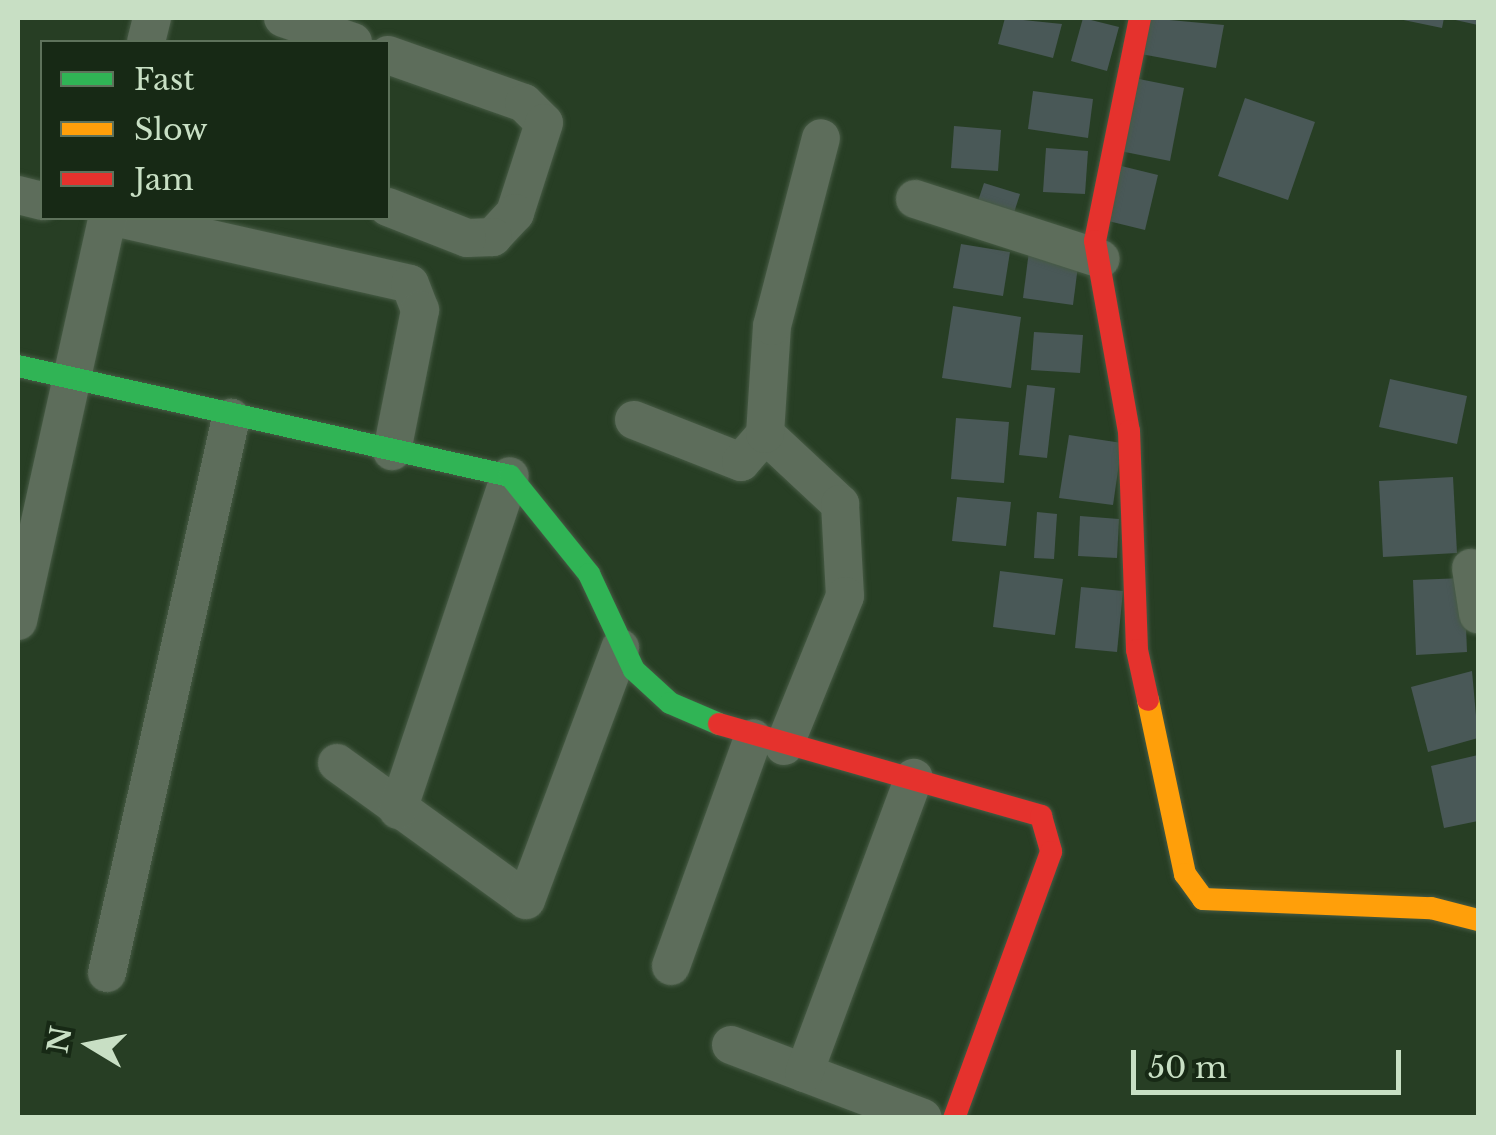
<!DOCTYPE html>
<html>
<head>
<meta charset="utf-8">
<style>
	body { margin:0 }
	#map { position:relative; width:1496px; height:1135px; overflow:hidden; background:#273e24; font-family:"Libre Baskerville",serif }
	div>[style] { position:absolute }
	.building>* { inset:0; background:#495857 }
	.roads { filter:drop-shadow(0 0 2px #475b45) drop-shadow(0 0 2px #475b45) }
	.street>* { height:38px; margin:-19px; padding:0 19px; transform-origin:19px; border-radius:19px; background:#5d6d5b }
	.fast>* { height:22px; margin:-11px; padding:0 11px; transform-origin:11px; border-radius:11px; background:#30b455 }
	.slow>* { height:22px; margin:-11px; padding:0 11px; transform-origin:11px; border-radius:11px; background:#ff9f0a }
	.jam>* { height:22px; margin:-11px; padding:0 11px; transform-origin:11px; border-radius:11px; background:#e5322d }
	span { translate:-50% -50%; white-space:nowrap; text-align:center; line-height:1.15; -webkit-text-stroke:8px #172915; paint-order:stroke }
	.frame { position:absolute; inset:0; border:20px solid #c8dfc4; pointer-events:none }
	.legend { position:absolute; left:40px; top:40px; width:350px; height:180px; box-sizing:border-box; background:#172915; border:2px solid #5e725b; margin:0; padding:12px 18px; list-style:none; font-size:30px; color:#c8dfc4 }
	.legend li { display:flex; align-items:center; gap:20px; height:50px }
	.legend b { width:50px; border:2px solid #5e725b }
	.north { position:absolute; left:40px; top:995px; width:100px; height:100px; -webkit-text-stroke:8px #172915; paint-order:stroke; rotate:280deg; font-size:28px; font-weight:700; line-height:40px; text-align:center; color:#c8dfc4 }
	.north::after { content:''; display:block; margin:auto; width:35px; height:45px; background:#c8dfc4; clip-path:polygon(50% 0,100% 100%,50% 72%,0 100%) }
	.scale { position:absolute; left:1131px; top:1050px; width:270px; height:45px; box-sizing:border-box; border:5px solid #c8dfc4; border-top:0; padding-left:12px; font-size:30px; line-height:35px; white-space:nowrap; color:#c8dfc4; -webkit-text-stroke:8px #172915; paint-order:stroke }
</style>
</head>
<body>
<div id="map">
	<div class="building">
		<i style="clip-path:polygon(1005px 18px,1062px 24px,1053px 58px,998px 44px)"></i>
		<i style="clip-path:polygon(1083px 18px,1119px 27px,1107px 71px,1071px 61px)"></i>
		<i style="clip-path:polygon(1148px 18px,1224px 25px,1216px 68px,1141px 54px)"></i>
		<i style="clip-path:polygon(1394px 18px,1444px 18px,1442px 28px)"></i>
		<i style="clip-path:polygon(1451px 18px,1478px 18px,1478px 25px,1451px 19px)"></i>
		<i style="clip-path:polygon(1129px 77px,1184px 88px,1170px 161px,1115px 150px)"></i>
		<i style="clip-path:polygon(1033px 91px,1093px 99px,1088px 138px,1028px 129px)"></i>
		<i style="clip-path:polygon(1245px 98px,1315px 122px,1288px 200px,1218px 176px)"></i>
		<i style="clip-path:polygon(954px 126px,1001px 130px,998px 171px,951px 168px)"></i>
		<i style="clip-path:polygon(1046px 148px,1088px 151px,1085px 194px,1043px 192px)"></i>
		<i style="clip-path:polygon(1109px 163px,1158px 175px,1145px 230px,1096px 218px)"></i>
		<i style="clip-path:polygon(984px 183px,1020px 194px,1010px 225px,974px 213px)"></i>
		<i style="clip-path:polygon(961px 244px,1010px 252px,1003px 296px,953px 288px)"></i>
		<i style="clip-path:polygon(1029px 251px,1079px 258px,1073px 305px,1023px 298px)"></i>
		<i style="clip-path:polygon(953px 306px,1021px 317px,1011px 388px,942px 378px)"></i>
		<i style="clip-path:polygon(1034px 332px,1083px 335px,1080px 373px,1031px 370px)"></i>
		<i style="clip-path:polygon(1390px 379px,1467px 396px,1457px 444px,1379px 427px)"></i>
		<i style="clip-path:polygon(1027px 385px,1055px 388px,1047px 458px,1019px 455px)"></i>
		<i style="clip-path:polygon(956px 418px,1009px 422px,1004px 483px,951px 479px)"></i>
		<i style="clip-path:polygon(1069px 435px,1122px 443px,1113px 505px,1059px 498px)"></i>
		<i style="clip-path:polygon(1453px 477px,1457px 553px,1383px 557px,1379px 481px)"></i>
		<i style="clip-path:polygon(957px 497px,1011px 502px,1006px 546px,952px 541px)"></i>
		<i style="clip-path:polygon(1037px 512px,1057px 514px,1054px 559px,1034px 558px)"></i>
		<i style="clip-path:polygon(1080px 516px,1119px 519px,1117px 558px,1078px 556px)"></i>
		<i style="clip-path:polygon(1000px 571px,1063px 579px,1055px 635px,993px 627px)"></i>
		<i style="clip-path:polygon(1464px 578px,1467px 652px,1416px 655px,1413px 580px)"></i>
		<i style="clip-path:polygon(1081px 587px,1123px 591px,1117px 652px,1075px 648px)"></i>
		<i style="clip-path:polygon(1472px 671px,1478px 738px,1428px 752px,1411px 687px)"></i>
		<i style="clip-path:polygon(1478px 755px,1478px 821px,1444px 828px,1431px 766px)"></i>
	</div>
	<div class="roads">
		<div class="street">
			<i style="left:283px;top:18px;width:74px;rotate:18.9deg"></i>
			<i style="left:146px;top:42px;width:25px;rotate:-76deg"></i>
			<i style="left:388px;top:55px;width:144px;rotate:19.4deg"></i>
			<i style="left:524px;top:103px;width:28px;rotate:45deg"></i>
			<i style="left:544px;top:123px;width:95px;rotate:107.9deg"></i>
			<i style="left:515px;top:213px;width:33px;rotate:133deg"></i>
			<i style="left:493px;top:237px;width:26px;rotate:178deg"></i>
			<i style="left:467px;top:238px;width:85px;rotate:-158.6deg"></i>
			<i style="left:18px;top:195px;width:25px;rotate:14deg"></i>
			<i style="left:915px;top:199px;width:195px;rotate:17.9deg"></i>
			<i style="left:118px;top:218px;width:299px;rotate:12.7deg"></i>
			<i style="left:410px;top:284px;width:28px;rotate:69deg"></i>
			<i style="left:420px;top:310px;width:144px;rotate:101.2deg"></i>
			<i style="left:634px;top:420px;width:115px;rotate:21.4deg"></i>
			<i style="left:741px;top:462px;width:37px;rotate:-49deg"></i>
			<i style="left:765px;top:434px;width:103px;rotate:43deg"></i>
			<i style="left:840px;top:504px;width:92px;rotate:86.9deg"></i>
			<i style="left:845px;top:596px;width:162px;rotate:112.1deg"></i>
			<i style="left:765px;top:434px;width:108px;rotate:-86.3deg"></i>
			<i style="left:772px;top:326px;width:194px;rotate:-75.4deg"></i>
			<i style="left:1471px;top:568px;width:47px;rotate:81.3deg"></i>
			<i style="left:18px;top:621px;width:413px;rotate:-77.5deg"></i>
			<i style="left:337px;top:763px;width:233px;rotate:35.9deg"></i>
			<i style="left:526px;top:900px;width:269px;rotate:-69.5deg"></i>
			<i style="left:398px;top:810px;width:352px;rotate:-71.5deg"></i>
			<i style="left:671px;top:966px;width:242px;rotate:-70.2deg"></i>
			<i style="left:107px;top:973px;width:569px;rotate:-77.41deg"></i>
			<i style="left:731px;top:1045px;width:205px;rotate:20.8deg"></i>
			<i style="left:804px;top:1073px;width:315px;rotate:-69.6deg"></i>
		</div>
		<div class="fast">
			<i style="left:18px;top:366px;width:504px;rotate:12.6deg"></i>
			<i style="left:510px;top:476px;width:126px;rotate:51.1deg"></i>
			<i style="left:589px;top:574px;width:106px;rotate:64.9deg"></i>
			<i style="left:634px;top:670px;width:49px;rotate:42.5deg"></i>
			<i style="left:670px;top:703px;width:53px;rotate:23.2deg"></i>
		</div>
		<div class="slow">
			<i style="left:1148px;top:700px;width:178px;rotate:78deg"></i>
			<i style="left:1185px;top:874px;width:31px;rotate:54deg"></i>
			<i style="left:1203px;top:899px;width:228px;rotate:2.3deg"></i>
			<i style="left:1431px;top:908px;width:49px;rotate:14.3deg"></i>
		</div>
		<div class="jam">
			<i style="left:1140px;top:18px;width:227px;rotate:101.4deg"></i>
			<i style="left:1095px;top:241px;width:193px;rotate:79.9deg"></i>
			<i style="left:1129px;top:431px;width:219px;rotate:87.9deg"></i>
			<i style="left:1137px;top:650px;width:51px;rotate:77.6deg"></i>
			<i style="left:719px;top:724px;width:335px;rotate:15.9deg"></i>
			<i style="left:1041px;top:816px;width:37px;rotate:74deg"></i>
			<i style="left:1051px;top:852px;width:283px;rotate:110deg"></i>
		</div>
	</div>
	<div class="frame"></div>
	<ul class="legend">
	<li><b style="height:12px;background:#30b455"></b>Fast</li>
	<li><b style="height:12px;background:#ff9f0a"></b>Slow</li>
	<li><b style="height:12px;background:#e5322d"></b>Jam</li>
	</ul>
	<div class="north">N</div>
	<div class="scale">50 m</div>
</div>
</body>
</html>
